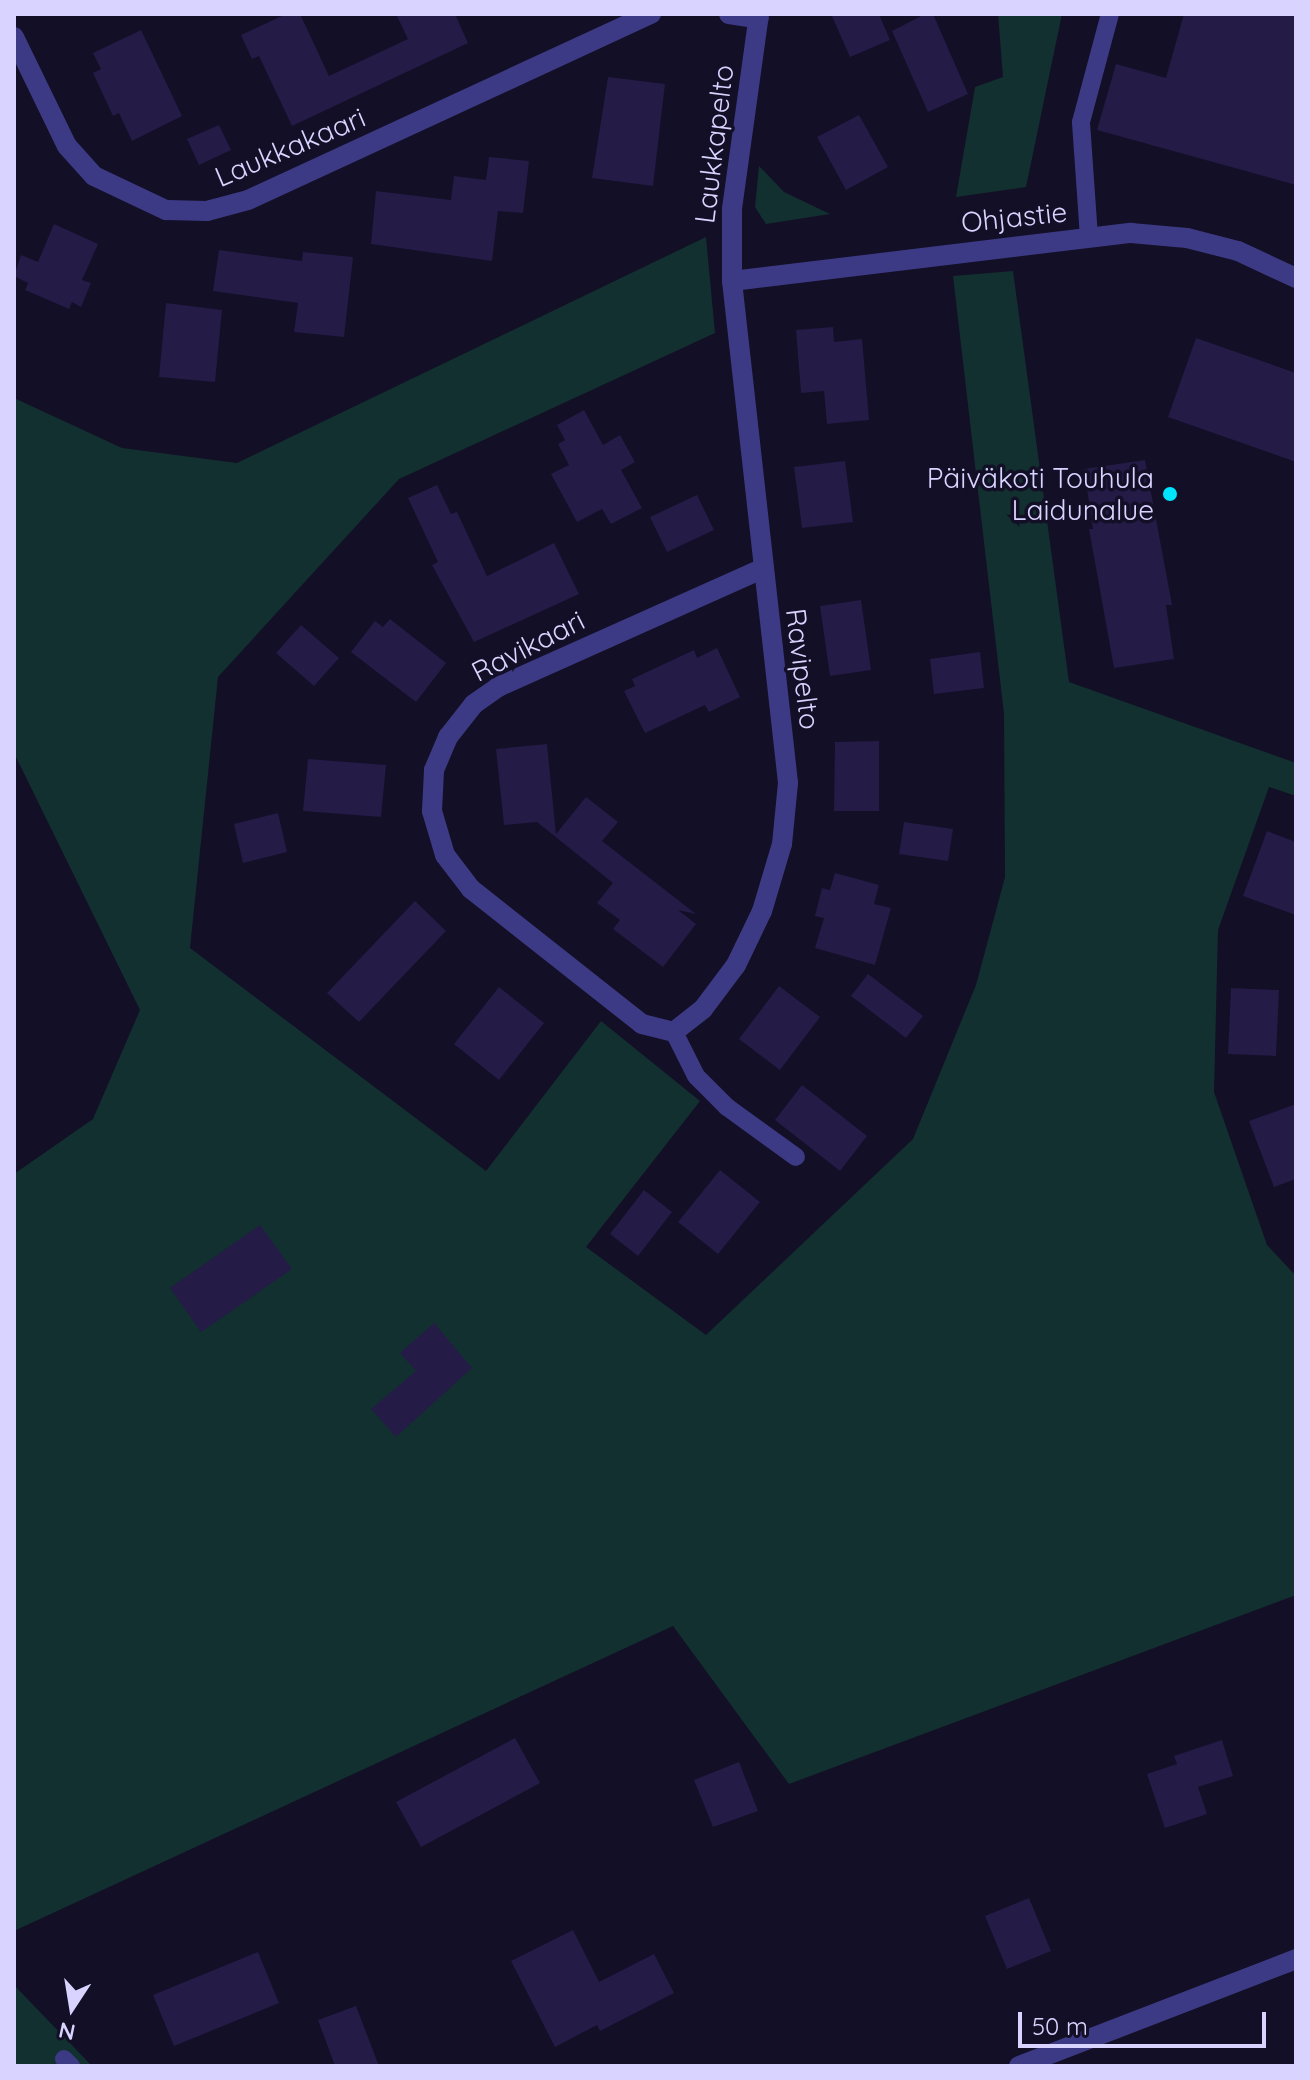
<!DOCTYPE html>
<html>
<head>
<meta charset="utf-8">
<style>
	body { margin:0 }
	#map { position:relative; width:1310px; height:2080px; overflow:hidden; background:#130f26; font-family:Quicksand,sans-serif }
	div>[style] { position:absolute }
	.green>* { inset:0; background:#12302f }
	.building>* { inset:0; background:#241b47 }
	.service>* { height:18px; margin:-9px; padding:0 9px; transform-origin:9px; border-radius:9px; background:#3d3a85 }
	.minor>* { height:20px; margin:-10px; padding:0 10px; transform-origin:10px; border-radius:10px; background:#3d3a85 }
	.tertiary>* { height:20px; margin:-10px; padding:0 10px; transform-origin:10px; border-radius:10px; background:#3d3a85 }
	.dots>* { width:22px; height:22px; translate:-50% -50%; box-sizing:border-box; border:4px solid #130f26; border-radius:50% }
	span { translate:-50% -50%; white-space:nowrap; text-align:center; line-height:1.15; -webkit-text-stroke:7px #130f26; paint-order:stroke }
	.street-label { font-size:28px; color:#d9d4ff }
	.poi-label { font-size:28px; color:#d9d4ff }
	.right { translate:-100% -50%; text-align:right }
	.frame { position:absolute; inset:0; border:16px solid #d9d4ff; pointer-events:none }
	.north { position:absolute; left:32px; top:1968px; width:80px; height:80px; -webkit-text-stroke:6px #130f26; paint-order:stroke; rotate:192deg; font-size:22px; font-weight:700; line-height:32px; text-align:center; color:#d9d4ff }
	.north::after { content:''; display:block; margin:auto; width:28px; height:36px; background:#d9d4ff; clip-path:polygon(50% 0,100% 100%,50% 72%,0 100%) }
	.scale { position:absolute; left:1018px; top:2012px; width:248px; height:36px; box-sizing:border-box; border:4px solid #d9d4ff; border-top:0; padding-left:10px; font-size:24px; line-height:28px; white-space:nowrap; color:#d9d4ff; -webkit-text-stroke:6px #130f26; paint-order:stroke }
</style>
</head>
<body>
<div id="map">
	<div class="green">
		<i style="clip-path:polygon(998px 14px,1062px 14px,1026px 187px,956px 197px,975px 87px,1003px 77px)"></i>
		<i style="clip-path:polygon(759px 166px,784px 192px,830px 214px,766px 224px,755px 207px)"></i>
		<i style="clip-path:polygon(706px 237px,715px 333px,399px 479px,218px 677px,190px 948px,486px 1171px,601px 1021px,700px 1101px,586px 1247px,706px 1335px,913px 1139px,976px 985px,1005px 877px,1004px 714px,953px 276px,1013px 271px,1069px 682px,1296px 763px,1296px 796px,1269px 787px,1218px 930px,1214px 1092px,1267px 1245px,1296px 1276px,1296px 1595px,789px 1784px,673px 1626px,14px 1931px,14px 1174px,93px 1119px,140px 1010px,14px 753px,14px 398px,122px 448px,237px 463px)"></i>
		<i style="clip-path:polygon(14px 1985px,92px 2066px,14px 2066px)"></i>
	</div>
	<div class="building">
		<i style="clip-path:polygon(286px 14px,300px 14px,329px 76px,408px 39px,396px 14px,455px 14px,468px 43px,292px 126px,259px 56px,252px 59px,241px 35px)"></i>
		<i style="clip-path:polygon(831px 14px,879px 14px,890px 40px,850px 57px)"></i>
		<i style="clip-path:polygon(925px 14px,933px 14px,968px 94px,928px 112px,892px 31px)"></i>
		<i style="clip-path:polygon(1184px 14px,1296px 14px,1296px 185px,1097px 130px,1116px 64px,1166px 78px)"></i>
		<i style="clip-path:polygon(141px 30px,182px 116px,132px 141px,119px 113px,113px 116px,93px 73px,101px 69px,93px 53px)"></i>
		<i style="clip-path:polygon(608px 77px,665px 84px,653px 186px,592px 178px)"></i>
		<i style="clip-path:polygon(859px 115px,888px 167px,846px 190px,817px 137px)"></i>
		<i style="clip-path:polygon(219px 125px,231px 150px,199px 165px,187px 139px)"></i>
		<i style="clip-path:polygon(489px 157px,529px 161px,523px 213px,498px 211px,492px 261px,371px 244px,376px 191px,451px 200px,454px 176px,486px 180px)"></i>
		<i style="clip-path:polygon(54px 224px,98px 244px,82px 280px,91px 283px,81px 307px,72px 302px,69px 309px,25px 290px,28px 283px,14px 276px,21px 255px,38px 262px)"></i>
		<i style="clip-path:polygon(219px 250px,302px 261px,303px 252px,353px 257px,344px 337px,294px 332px,298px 303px,213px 291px)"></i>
		<i style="clip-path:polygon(166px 303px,222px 310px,215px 382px,159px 377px)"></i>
		<i style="clip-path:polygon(833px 327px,834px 342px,862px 339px,869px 420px,827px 424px,824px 391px,801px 393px,796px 330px)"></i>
		<i style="clip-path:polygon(1196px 338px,1296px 373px,1296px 462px,1168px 417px)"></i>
		<i style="clip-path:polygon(584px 410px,603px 445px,620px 435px,635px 462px,621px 470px,642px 508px,611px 524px,602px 509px,577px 522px,551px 474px,569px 465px,558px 444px,565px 440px,557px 425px)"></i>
		<i style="clip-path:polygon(1145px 460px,1172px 605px,1166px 605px,1174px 659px,1114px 668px,1089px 529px,1093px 529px,1084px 469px)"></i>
		<i style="clip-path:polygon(845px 461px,853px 522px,802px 528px,794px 467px)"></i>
		<i style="clip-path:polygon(437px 485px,451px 514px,457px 512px,487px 576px,554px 543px,579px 594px,474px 642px,432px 565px,438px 562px,408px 498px)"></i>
		<i style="clip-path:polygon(697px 495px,714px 530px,667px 552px,650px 517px)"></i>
		<i style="clip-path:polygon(861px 600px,871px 670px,830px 676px,820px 606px)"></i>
		<i style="clip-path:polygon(390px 619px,446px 663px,416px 702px,351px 652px,375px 621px,383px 627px)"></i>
		<i style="clip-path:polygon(301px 625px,339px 658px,314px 686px,276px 653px)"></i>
		<i style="clip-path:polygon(717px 648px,740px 697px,709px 712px,705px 705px,645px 733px,624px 691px,635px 686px,632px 679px,694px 650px,697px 658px)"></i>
		<i style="clip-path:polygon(980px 652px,984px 688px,934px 694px,930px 659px)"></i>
		<i style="clip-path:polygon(879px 741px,879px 811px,834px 811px,835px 742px)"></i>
		<i style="clip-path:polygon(547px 744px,556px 834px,586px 797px,618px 822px,602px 841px,696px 914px,678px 910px,696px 924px,663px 967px,613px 929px,620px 920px,597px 903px,613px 883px,537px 822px,504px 825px,496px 749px)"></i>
		<i style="clip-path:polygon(308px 759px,386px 765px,381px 817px,303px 811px)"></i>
		<i style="clip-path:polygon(278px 813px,287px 852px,243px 863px,234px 824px)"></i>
		<i style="clip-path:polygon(904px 822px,953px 829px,948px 861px,899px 854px)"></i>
		<i style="clip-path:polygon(1267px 831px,1296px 842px,1296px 915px,1243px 896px)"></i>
		<i style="clip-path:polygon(835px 873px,879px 885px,874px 904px,891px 908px,875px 965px,815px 948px,824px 918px,815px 916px,822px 888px,830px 890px)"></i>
		<i style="clip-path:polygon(415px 901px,446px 931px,359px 1022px,327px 993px)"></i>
		<i style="clip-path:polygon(868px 974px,923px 1016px,906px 1038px,851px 996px)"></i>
		<i style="clip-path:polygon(779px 986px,820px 1017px,780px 1070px,739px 1039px)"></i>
		<i style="clip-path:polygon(499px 987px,544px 1023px,499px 1080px,454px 1044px)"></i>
		<i style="clip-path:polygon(1231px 988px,1279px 990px,1276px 1056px,1228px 1054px)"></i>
		<i style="clip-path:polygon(802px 1085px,867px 1136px,840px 1171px,775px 1120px)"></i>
		<i style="clip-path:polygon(1296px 1104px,1296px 1179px,1274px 1187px,1249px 1121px)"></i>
		<i style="clip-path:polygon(720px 1170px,760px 1202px,718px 1254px,678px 1222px)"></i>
		<i style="clip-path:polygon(644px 1190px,672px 1212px,638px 1256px,610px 1234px)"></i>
		<i style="clip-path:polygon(260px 1225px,292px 1269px,201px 1332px,170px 1288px)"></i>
		<i style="clip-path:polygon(434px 1323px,472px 1368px,396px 1437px,371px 1409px,416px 1371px,400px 1353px)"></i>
		<i style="clip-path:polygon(515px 1738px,540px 1783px,421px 1847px,396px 1802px)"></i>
		<i style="clip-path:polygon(1222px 1740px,1233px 1776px,1198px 1787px,1207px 1814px,1165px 1828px,1147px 1774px,1177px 1764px,1174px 1756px)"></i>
		<i style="clip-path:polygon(739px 1762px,758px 1811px,713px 1827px,694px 1780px)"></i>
		<i style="clip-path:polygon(1029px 1898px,1051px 1951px,1007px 1969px,985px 1916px)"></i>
		<i style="clip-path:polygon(573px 1930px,599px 1982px,654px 1954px,674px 1993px,600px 2031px,597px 2025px,555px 2047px,511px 1961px)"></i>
		<i style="clip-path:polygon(258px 1952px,279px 2003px,174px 2046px,153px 1995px)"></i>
		<i style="clip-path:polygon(356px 2006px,379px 2066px,335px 2066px,318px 2020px)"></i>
	</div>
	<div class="service">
		<i style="left:1089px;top:237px;width:115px;rotate:-94deg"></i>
		<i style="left:1081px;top:122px;width:112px;rotate:-75deg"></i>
		<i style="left:674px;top:1032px;width:49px;rotate:63.4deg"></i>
		<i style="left:696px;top:1076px;width:44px;rotate:45deg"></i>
		<i style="left:727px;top:1107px;width:85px;rotate:35.9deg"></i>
		<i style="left:64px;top:2059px;width:10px;rotate:45deg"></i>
	</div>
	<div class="minor">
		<i style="left:729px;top:14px;width:30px;rotate:9deg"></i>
		<i style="left:759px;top:14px;width:197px;rotate:97.9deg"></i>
		<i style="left:732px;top:209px;width:72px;rotate:90deg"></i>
		<i style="left:732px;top:281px;width:505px;rotate:83.63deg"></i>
		<i style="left:788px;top:783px;width:61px;rotate:95.6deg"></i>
		<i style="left:782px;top:844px;width:70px;rotate:106.6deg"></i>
		<i style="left:762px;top:911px;width:60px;rotate:115.7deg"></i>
		<i style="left:736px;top:965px;width:55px;rotate:126.9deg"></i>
		<i style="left:703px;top:1009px;width:37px;rotate:142deg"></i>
		<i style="left:674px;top:1032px;width:33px;rotate:-166deg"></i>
		<i style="left:642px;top:1024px;width:218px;rotate:-141.7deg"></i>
		<i style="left:471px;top:889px;width:43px;rotate:-127.4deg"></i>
		<i style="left:445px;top:855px;width:46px;rotate:-106.5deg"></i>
		<i style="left:432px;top:811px;width:41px;rotate:-87.2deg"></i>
		<i style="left:434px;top:770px;width:36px;rotate:-67deg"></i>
		<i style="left:448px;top:737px;width:42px;rotate:-51.8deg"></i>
		<i style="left:474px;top:704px;width:29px;rotate:-35deg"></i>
		<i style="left:498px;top:687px;width:289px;rotate:-24.1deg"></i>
		<i style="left:14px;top:37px;width:121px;rotate:64.1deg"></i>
		<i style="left:67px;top:146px;width:40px;rotate:48deg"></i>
		<i style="left:94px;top:176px;width:80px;rotate:25.3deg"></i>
		<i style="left:166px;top:210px;width:41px;rotate:1.4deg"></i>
		<i style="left:207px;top:211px;width:42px;rotate:-15deg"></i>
		<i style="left:248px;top:200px;width:444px;rotate:-24.8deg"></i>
		<i style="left:732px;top:281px;width:402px;rotate:-6.9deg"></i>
		<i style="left:1131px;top:233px;width:56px;rotate:5.1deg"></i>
		<i style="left:1187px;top:238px;width:53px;rotate:14.3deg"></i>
		<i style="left:1238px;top:251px;width:64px;rotate:25deg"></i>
	</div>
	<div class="tertiary">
		<i style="left:1019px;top:2066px;width:297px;rotate:-21.1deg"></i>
	</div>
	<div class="dots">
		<i style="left:1170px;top:494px;background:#00e5ff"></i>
	</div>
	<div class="street-label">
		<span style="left:714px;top:144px;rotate:-83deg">Laukkapelto</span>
		<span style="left:290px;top:147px;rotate:-23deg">Laukkakaari</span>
		<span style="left:1014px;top:217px;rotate:-6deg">Ohjastie</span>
		<span style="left:528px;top:646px;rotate:-27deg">Ravikaari</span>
		<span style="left:803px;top:669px;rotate:83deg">Ravipelto</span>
	</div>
	<div class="poi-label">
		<span class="right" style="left:1154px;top:494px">Päiväkoti Touhula<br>Laidunalue</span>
	</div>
	<div class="frame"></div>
	<div class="north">N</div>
	<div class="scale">50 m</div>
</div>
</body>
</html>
